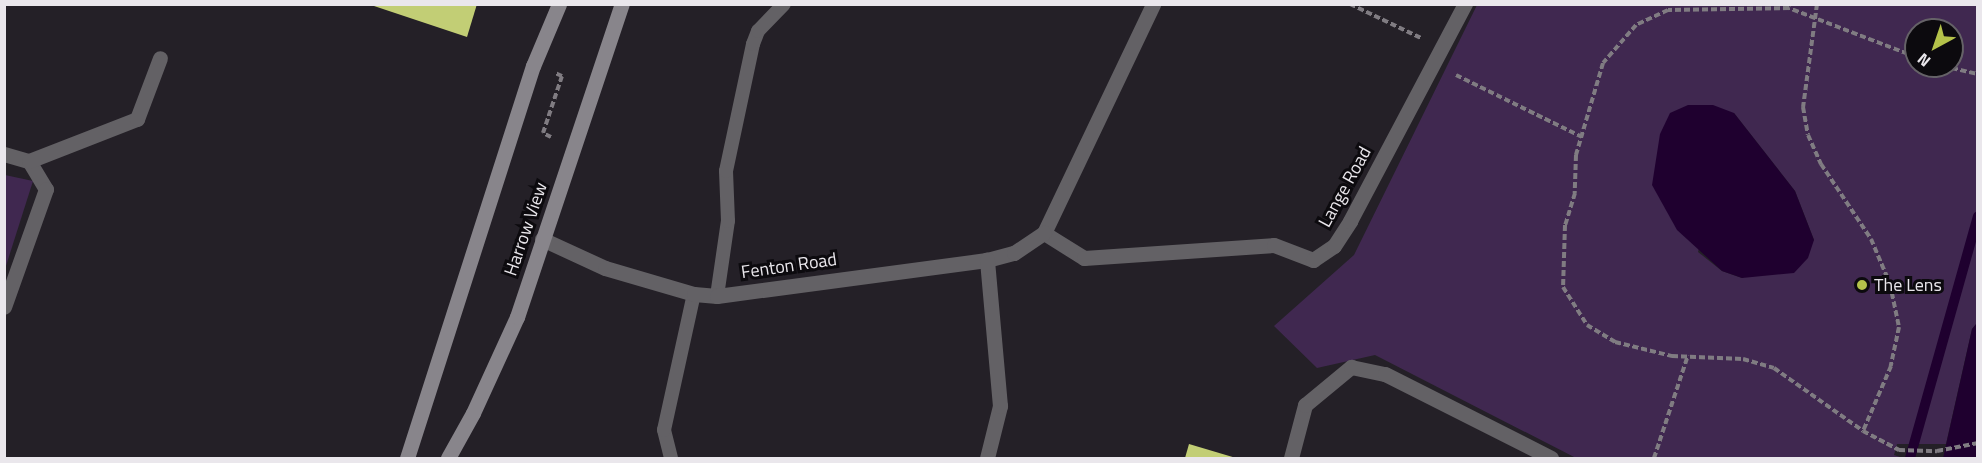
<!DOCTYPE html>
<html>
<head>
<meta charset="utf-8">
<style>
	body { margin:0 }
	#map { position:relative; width:1982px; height:463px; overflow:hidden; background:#242027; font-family:"Titillium Web",sans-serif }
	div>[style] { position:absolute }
	.green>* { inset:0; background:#402850 }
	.water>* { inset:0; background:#1f002f }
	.stream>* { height:10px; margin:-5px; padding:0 5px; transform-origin:5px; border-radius:5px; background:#1f002f }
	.building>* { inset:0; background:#c2ce75 }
	.path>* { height:4px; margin-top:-2px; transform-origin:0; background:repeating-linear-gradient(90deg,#807c82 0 6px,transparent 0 9px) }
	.lane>* { height:14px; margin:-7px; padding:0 7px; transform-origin:7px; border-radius:7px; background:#636165 }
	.street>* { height:15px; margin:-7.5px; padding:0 7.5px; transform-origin:7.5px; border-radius:7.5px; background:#636165 }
	.secondary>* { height:15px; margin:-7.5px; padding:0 7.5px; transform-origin:7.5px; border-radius:7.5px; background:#88858b }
	.dots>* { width:16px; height:16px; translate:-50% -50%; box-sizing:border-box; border:3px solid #0c0a0e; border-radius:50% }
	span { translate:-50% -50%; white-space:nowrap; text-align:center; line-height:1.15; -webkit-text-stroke:6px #0c0a0e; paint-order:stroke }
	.street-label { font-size:18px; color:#eae7ec }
	.poi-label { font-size:18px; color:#eae7ec }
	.left { translate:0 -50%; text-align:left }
	.frame { position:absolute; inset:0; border:6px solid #eae7ec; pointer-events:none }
	.north { position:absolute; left:1904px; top:18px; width:60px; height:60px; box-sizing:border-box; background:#0c0a0e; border:2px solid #656267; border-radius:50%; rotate:220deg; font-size:16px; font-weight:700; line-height:24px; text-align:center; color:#eae7ec }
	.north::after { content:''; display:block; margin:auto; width:21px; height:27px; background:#b4c24a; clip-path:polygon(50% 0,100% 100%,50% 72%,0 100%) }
</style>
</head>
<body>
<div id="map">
	<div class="green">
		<i style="clip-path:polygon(evenodd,1477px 5px,1977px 5px,1977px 323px,1972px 329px,1946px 444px,1897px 444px,1894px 455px,1903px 458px,1576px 458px,1375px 355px,1317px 368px,1274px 326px,1354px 255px,1477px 5px,1916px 30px,1952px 30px,1952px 66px,1916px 66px,1916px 30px,1477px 5px,1734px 113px,1795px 191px,1814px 240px,1742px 278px,1722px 271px,1698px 252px,1734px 113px)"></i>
		<i style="clip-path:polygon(5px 175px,33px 181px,5px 269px)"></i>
	</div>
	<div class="water">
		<i style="clip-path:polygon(1688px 105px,1713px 105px,1734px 113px,1795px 191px,1814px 240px,1808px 258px,1794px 273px,1742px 278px,1722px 271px,1677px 230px,1652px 185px,1660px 134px,1670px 113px)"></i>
		<i style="clip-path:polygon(1977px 323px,1976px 458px,1943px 458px,1972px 329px)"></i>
	</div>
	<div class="stream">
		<i style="left:1910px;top:458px;width:251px;rotate:-74.3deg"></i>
	</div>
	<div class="building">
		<i style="clip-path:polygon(368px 4px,477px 4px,467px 37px)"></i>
		<i style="clip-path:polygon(1189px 444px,1236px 458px,1185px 458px)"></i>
	</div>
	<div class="path">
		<i style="left:1350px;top:4px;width:79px;rotate:25.6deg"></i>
		<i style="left:1817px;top:4px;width:104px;rotate:97.7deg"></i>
		<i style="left:1803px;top:107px;width:28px;rotate:80deg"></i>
		<i style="left:1808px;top:135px;width:32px;rotate:66deg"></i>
		<i style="left:1821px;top:164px;width:90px;rotate:56.3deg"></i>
		<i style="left:1871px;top:239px;width:49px;rotate:67.1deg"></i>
		<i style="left:1890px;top:284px;width:44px;rotate:78.2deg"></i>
		<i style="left:1899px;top:327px;width:40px;rotate:102deg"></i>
		<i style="left:1891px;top:366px;width:71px;rotate:113.3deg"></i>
		<i style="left:1916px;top:57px;width:136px;rotate:-158.9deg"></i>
		<i style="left:1789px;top:8px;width:121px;rotate:179.1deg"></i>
		<i style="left:1668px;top:10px;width:35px;rotate:155deg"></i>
		<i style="left:1636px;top:25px;width:50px;rotate:131deg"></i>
		<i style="left:1603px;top:63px;width:96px;rotate:106.4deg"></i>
		<i style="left:1576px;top:155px;width:38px;rotate:92deg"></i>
		<i style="left:1575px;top:193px;width:34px;rotate:107deg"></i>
		<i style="left:1565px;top:225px;width:62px;rotate:91.8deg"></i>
		<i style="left:1563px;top:287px;width:45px;rotate:57.7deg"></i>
		<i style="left:1587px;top:325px;width:33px;rotate:31deg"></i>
		<i style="left:1615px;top:342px;width:59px;rotate:13.8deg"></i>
		<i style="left:1672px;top:356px;width:71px;rotate:2.4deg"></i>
		<i style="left:1743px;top:359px;width:32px;rotate:16deg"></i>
		<i style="left:1774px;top:368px;width:109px;rotate:35.3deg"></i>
		<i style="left:1863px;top:431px;width:41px;rotate:27.8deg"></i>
		<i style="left:1899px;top:450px;width:38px;rotate:2deg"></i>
		<i style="left:1937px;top:451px;width:42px;rotate:-11deg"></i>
		<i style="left:1943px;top:66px;width:36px;rotate:13deg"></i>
		<i style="left:1456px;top:75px;width:140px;rotate:26.2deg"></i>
		<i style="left:551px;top:137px;width:9px;rotate:-153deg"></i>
		<i style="left:543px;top:133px;width:60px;rotate:-71.6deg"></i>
		<i style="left:562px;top:76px;width:8px;rotate:-157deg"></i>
		<i style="left:1654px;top:458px;width:108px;rotate:-71.7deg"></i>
	</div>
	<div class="lane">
		<i style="left:717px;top:296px;width:76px;rotate:-81.7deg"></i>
		<i style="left:728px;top:221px;width:50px;rotate:-92.3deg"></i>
		<i style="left:726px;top:171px;width:130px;rotate:-78deg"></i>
		<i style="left:753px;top:44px;width:14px;rotate:-69deg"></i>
		<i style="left:758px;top:31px;width:37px;rotate:-46deg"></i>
		<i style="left:671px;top:458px;width:29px;rotate:-104deg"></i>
		<i style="left:664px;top:430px;width:139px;rotate:-77.6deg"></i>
	</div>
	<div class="street">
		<i style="left:4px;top:154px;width:26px;rotate:16deg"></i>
		<i style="left:29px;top:161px;width:33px;rotate:59deg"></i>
		<i style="left:46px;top:189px;width:125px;rotate:109.6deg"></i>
		<i style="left:29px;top:161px;width:116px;rotate:-21.3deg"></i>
		<i style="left:137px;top:119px;width:65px;rotate:-69.3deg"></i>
		<i style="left:1044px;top:233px;width:47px;rotate:32deg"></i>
		<i style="left:1084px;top:258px;width:190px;rotate:-3.9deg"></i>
		<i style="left:1274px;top:245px;width:42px;rotate:21deg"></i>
		<i style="left:1313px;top:260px;width:25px;rotate:-34deg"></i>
		<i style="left:1334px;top:246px;width:30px;rotate:-57deg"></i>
		<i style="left:1350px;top:221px;width:246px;rotate:-62.1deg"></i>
		<i style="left:1044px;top:233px;width:254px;rotate:-64.5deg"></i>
		<i style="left:542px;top:239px;width:69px;rotate:24.7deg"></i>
		<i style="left:605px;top:268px;width:93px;rotate:16.3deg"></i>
		<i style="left:694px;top:294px;width:23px;rotate:5deg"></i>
		<i style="left:717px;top:296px;width:272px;rotate:-7.6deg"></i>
		<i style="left:987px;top:260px;width:28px;rotate:-15deg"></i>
		<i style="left:1014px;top:253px;width:36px;rotate:-34deg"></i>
		<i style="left:987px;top:458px;width:54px;rotate:-76deg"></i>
		<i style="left:1000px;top:406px;width:147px;rotate:-95.1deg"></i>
		<i style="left:1291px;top:458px;width:55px;rotate:-75.2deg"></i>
		<i style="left:1305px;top:405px;width:60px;rotate:-39.6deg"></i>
		<i style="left:1351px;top:367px;width:35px;rotate:12deg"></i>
		<i style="left:1385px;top:374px;width:186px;rotate:26.8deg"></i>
	</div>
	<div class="secondary">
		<i style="left:407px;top:458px;width:412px;rotate:-72.2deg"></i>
		<i style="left:533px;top:66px;width:67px;rotate:-67.2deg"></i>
		<i style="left:448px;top:458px;width:51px;rotate:-60.9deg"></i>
		<i style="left:473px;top:413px;width:106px;rotate:-65.4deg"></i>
		<i style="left:517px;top:317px;width:330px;rotate:-71.5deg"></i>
	</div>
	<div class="dots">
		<i style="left:1862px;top:285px;background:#b4c24a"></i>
	</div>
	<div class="street-label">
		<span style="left:1345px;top:187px;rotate:-61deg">Lange Road</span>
		<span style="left:526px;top:229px;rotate:-71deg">Harrow View</span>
		<span style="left:789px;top:266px;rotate:-8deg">Fenton Road</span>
	</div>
	<div class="poi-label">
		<span class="left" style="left:1874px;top:285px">The Lens</span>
	</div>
	<div class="frame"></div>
	<div class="north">N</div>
</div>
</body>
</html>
